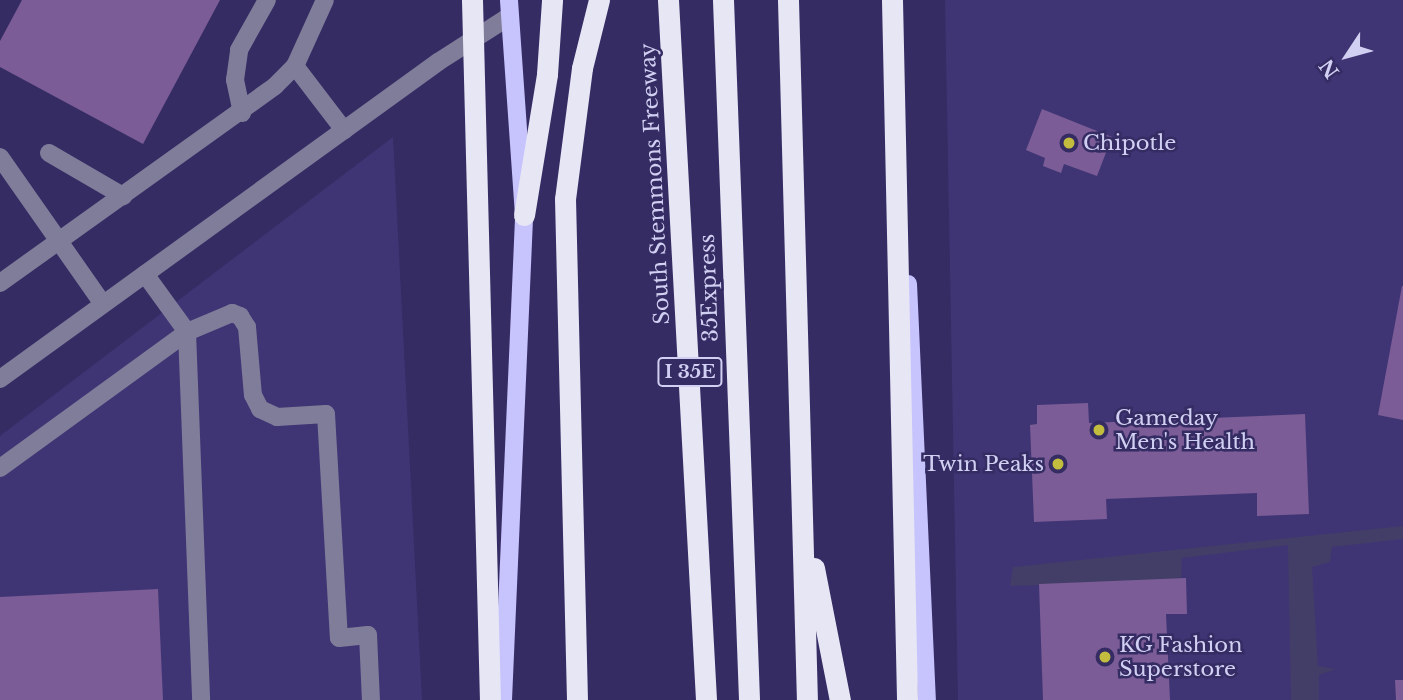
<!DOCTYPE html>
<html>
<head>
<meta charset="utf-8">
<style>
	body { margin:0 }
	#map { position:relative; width:1403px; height:700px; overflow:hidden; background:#352c64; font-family:"Libre Baskerville",serif }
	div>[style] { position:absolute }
	.built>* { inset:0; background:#3f3574 }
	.green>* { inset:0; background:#433e68 }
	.building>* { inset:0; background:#7b5c96 }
	.minor>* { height:18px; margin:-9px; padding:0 9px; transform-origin:9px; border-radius:9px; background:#7f7d9a }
	.major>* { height:18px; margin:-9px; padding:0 9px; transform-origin:9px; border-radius:9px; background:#c7c3fd }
	.highway>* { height:21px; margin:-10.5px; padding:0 10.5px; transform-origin:10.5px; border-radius:10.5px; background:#e6e6f4 }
	.dots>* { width:19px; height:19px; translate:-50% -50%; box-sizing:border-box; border:4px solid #352c64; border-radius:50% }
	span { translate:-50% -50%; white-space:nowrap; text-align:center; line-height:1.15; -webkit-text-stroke:5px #352c64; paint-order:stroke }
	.shield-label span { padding:2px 5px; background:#352c64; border:2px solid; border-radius:5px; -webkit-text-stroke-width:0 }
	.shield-label { font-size:19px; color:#d1d0f2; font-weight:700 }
	.poi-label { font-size:21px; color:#d1d0f2 }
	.left { translate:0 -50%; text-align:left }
	.right { translate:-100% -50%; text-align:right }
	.street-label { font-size:21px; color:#d1d0f2 }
	.north { position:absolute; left:1312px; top:21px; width:70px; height:70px; -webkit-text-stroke:5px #352c64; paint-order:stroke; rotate:234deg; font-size:19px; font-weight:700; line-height:28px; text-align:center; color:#d1d0f2 }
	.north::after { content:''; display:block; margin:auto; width:24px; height:32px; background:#d1d0f2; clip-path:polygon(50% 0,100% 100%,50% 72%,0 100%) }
</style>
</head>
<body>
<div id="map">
	<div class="built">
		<i style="clip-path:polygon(945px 0,1403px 0,1403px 700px,958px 700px)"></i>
		<i style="clip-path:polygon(393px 137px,422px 700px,0 700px,0 436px)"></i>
	</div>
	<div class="green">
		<i style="clip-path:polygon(1403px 526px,1403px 539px,1332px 547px,1330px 562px,1312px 567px,1318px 666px,1336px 669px,1319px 675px,1319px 700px,1291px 700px,1288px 545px,1182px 558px,1181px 581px,1010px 586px,1013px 567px)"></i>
	</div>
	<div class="building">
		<i style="clip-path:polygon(22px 0,220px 0,143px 144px,0 67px,0 41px)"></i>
		<i style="clip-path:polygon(1042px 109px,1112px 137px,1097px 176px,1064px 164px,1061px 173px,1043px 166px,1045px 158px,1026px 150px)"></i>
		<i style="clip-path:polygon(1402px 286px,1403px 286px,1403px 420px,1378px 415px)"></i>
		<i style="clip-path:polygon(1088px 403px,1089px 423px,1305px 414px,1309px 514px,1257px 516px,1257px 493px,1106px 499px,1107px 519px,1034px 522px,1030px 425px,1037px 424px,1037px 405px)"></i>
		<i style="clip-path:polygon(1186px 578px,1187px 614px,1166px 614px,1170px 700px,1043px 700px,1039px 584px)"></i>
		<i style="clip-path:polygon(158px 589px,163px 700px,0 700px,0 597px)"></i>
		<i style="clip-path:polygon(1395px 680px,1403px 680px,1403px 700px,1396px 700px)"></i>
	</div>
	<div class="minor">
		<i style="left:295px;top:66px;width:81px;rotate:52.6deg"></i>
		<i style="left:242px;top:113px;width:34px;rotate:-102deg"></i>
		<i style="left:235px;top:80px;width:30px;rotate:-82deg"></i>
		<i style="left:239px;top:50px;width:57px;rotate:-60.8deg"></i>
		<i style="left:49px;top:153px;width:86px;rotate:30.2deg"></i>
		<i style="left:0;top:157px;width:179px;rotate:55deg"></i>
		<i style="left:145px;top:274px;width:72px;rotate:54.1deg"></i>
		<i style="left:187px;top:332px;width:49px;rotate:-22.9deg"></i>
		<i style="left:232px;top:313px;width:9px;rotate:21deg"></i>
		<i style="left:240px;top:316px;width:13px;rotate:58deg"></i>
		<i style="left:247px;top:327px;width:68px;rotate:85deg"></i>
		<i style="left:253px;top:395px;width:16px;rotate:63deg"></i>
		<i style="left:260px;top:409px;width:19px;rotate:25deg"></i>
		<i style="left:277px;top:417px;width:49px;rotate:-3.5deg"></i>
		<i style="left:326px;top:414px;width:224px;rotate:86.7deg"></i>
		<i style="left:339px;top:638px;width:29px;rotate:-6deg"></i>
		<i style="left:368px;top:635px;width:65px;rotate:87.4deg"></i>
		<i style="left:0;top:283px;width:338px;rotate:-35.6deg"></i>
		<i style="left:275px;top:86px;width:28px;rotate:-45deg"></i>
		<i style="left:295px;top:66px;width:72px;rotate:-65.6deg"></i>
		<i style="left:0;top:379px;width:541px;rotate:-35.89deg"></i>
		<i style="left:438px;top:62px;width:85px;rotate:-32.6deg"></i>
		<i style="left:0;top:468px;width:231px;rotate:-36deg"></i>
		<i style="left:187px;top:332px;width:368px;rotate:87.8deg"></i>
	</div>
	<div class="major">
		<i style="left:908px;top:284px;width:416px;rotate:87.4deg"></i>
		<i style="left:503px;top:700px;width:485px;rotate:-87.5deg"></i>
		<i style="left:524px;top:215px;width:216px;rotate:-94deg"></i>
	</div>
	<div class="highway">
		<i style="left:472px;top:0;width:700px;rotate:88.53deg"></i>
		<i style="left:668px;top:0;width:701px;rotate:86.89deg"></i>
		<i style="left:723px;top:0;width:700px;rotate:87.87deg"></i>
		<i style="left:788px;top:0;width:700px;rotate:88.45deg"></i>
		<i style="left:892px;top:0;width:700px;rotate:88.77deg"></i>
		<i style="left:524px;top:215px;width:143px;rotate:-80.7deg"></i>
		<i style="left:547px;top:74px;width:74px;rotate:-86.1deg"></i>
		<i style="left:814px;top:568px;width:135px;rotate:78.9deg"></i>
		<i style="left:577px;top:700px;width:501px;rotate:-91.37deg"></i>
		<i style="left:565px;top:199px;width:132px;rotate:-82.6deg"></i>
		<i style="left:582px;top:68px;width:70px;rotate:-76deg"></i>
	</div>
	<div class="dots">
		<i style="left:1069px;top:143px;background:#c2bd3f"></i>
		<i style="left:1099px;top:430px;background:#c2bd3f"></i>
		<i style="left:1058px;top:464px;background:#c2bd3f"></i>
		<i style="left:1105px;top:657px;background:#c2bd3f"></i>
	</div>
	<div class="shield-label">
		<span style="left:690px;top:372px">I 35E</span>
	</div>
	<div class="poi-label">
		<span class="left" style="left:1083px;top:143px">Chipotle</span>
		<span class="left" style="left:1115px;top:430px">Gameday<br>Men's Health</span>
		<span class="right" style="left:1044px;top:464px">Twin Peaks</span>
		<span class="left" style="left:1119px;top:657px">KG Fashion<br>Superstore</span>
	</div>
	<div class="street-label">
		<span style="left:655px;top:184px;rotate:-93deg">South Stemmons Freeway</span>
		<span style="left:709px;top:288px;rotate:-92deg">35Express</span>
	</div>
	<div class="north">N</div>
</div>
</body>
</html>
